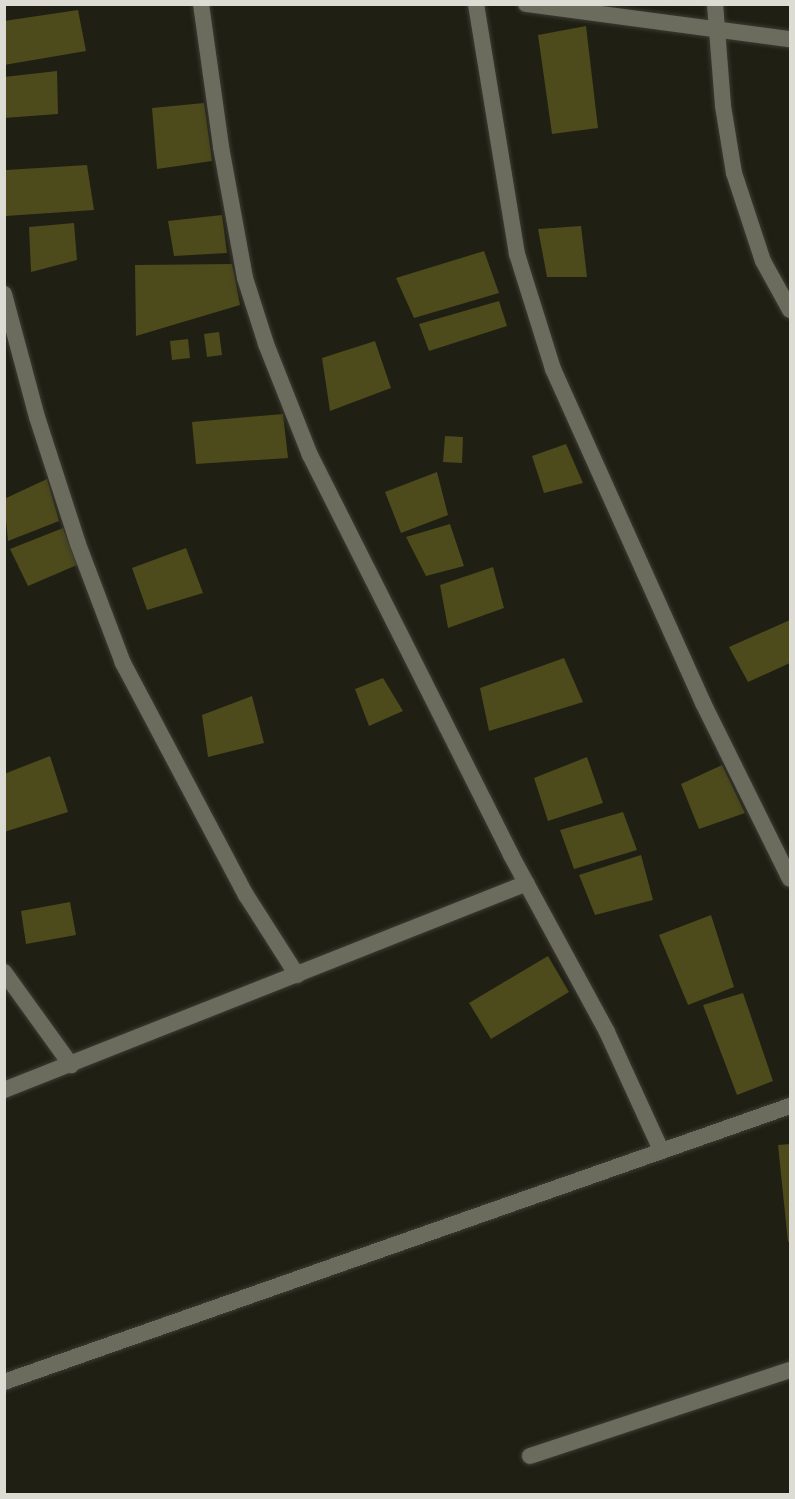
<!DOCTYPE html>
<html>
<head>
<meta charset="utf-8">
<style>
	body { margin:0 }
	#map { position:relative; width:795px; height:1499px; overflow:hidden; background:#1f1f14; font-family:"Asap Condensed",sans-serif }
	div>[style] { position:absolute }
	.building>* { inset:0; background:#4d4a1c }
	.roads { filter:drop-shadow(0 0 2px #3c3c34) drop-shadow(0 0 2px #3c3c34) }
	.minor>* { height:16px; margin:-8px; padding:0 8px; transform-origin:8px; border-radius:8px; background:#6c6c5e }
	span { translate:-50% -50%; white-space:nowrap; text-align:center; line-height:1.15; -webkit-text-stroke:4.5px #090805; paint-order:stroke }
	.frame { position:absolute; inset:0; border:6px solid #dcdcd4; pointer-events:none }
</style>
</head>
<body>
<div id="map">
	<div class="building">
		<i style="clip-path:polygon(78px 10px,86px 51px,4px 65px,4px 21px)"></i>
		<i style="clip-path:polygon(586px 26px,598px 128px,552px 134px,538px 35px)"></i>
		<i style="clip-path:polygon(57px 71px,58px 114px,4px 118px,4px 77px)"></i>
		<i style="clip-path:polygon(204px 103px,212px 161px,157px 169px,152px 108px)"></i>
		<i style="clip-path:polygon(87px 165px,94px 210px,6px 216px,6px 170px)"></i>
		<i style="clip-path:polygon(222px 215px,227px 253px,174px 256px,168px 221px)"></i>
		<i style="clip-path:polygon(74px 223px,77px 260px,31px 272px,29px 227px)"></i>
		<i style="clip-path:polygon(581px 226px,587px 277px,547px 277px,538px 229px)"></i>
		<i style="clip-path:polygon(484px 251px,499px 293px,414px 318px,396px 278px)"></i>
		<i style="clip-path:polygon(232px 264px,240px 305px,136px 336px,135px 265px)"></i>
		<i style="clip-path:polygon(499px 301px,507px 326px,429px 351px,419px 324px)"></i>
		<i style="clip-path:polygon(219px 332px,222px 355px,207px 357px,204px 334px)"></i>
		<i style="clip-path:polygon(188px 339px,190px 358px,172px 360px,170px 341px)"></i>
		<i style="clip-path:polygon(375px 341px,391px 388px,330px 411px,322px 358px)"></i>
		<i style="clip-path:polygon(283px 414px,288px 458px,196px 464px,192px 422px)"></i>
		<i style="clip-path:polygon(445px 436px,463px 437px,462px 463px,443px 462px)"></i>
		<i style="clip-path:polygon(566px 444px,583px 483px,544px 493px,532px 456px)"></i>
		<i style="clip-path:polygon(437px 472px,448px 515px,401px 533px,385px 492px)"></i>
		<i style="clip-path:polygon(47px 479px,59px 521px,8px 541px,4px 499px)"></i>
		<i style="clip-path:polygon(450px 524px,464px 566px,426px 576px,406px 537px)"></i>
		<i style="clip-path:polygon(63px 528px,77px 565px,28px 586px,10px 549px)"></i>
		<i style="clip-path:polygon(186px 548px,203px 593px,147px 610px,132px 568px)"></i>
		<i style="clip-path:polygon(493px 567px,504px 608px,448px 628px,440px 585px)"></i>
		<i style="clip-path:polygon(790px 620px,790px 663px,748px 682px,729px 647px)"></i>
		<i style="clip-path:polygon(564px 658px,583px 702px,489px 731px,480px 688px)"></i>
		<i style="clip-path:polygon(383px 678px,403px 711px,369px 726px,355px 689px)"></i>
		<i style="clip-path:polygon(252px 696px,264px 743px,208px 757px,202px 715px)"></i>
		<i style="clip-path:polygon(50px 756px,68px 812px,4px 832px,4px 774px)"></i>
		<i style="clip-path:polygon(587px 757px,603px 803px,548px 821px,534px 778px)"></i>
		<i style="clip-path:polygon(722px 765px,745px 813px,699px 829px,681px 784px)"></i>
		<i style="clip-path:polygon(623px 812px,637px 850px,574px 869px,560px 830px)"></i>
		<i style="clip-path:polygon(641px 855px,653px 900px,595px 915px,579px 875px)"></i>
		<i style="clip-path:polygon(70px 902px,76px 935px,26px 944px,21px 911px)"></i>
		<i style="clip-path:polygon(711px 915px,734px 987px,688px 1005px,659px 935px)"></i>
		<i style="clip-path:polygon(548px 956px,569px 992px,491px 1039px,469px 1003px)"></i>
		<i style="clip-path:polygon(743px 993px,773px 1081px,737px 1095px,703px 1005px)"></i>
		<i style="clip-path:polygon(790px 1144px,790px 1241px,788px 1242px,778px 1145px)"></i>
	</div>
	<div class="roads">
		<div class="minor">
			<i style="left:201px;top:4px;width:144px;rotate:82deg"></i>
			<i style="left:221px;top:147px;width:133px;rotate:79.6deg"></i>
			<i style="left:245px;top:278px;width:69px;rotate:72.3deg"></i>
			<i style="left:266px;top:344px;width:119px;rotate:68.4deg"></i>
			<i style="left:310px;top:455px;width:448px;rotate:63.3deg"></i>
			<i style="left:511px;top:855px;width:201px;rotate:61.5deg"></i>
			<i style="left:607px;top:1032px;width:130px;rotate:65.4deg"></i>
			<i style="left:476px;top:4px;width:253px;rotate:80.7deg"></i>
			<i style="left:517px;top:254px;width:121px;rotate:72.6deg"></i>
			<i style="left:553px;top:369px;width:366px;rotate:65.8deg"></i>
			<i style="left:703px;top:703px;width:196px;rotate:63.7deg"></i>
			<i style="left:526px;top:4px;width:266px;rotate:7.6deg"></i>
			<i style="left:715px;top:4px;width:102px;rotate:85.5deg"></i>
			<i style="left:723px;top:106px;width:68px;rotate:80.7deg"></i>
			<i style="left:734px;top:173px;width:93px;rotate:71.8deg"></i>
			<i style="left:763px;top:261px;width:56px;rotate:61.1deg"></i>
			<i style="left:4px;top:294px;width:127px;rotate:75deg"></i>
			<i style="left:37px;top:417px;width:133px;rotate:72.1deg"></i>
			<i style="left:78px;top:544px;width:127px;rotate:69.3deg"></i>
			<i style="left:123px;top:663px;width:263px;rotate:62.1deg"></i>
			<i style="left:246px;top:895px;width:95px;rotate:57.5deg"></i>
			<i style="left:4px;top:972px;width:115px;rotate:54.2deg"></i>
			<i style="left:4px;top:1090px;width:562px;rotate:-21.59deg"></i>
			<i style="left:4px;top:1382px;width:833px;rotate:-19.35deg"></i>
			<i style="left:530px;top:1456px;width:274px;rotate:-18.3deg"></i>
		</div>
	</div>
	<div class="frame"></div>
</div>
</body>
</html>
